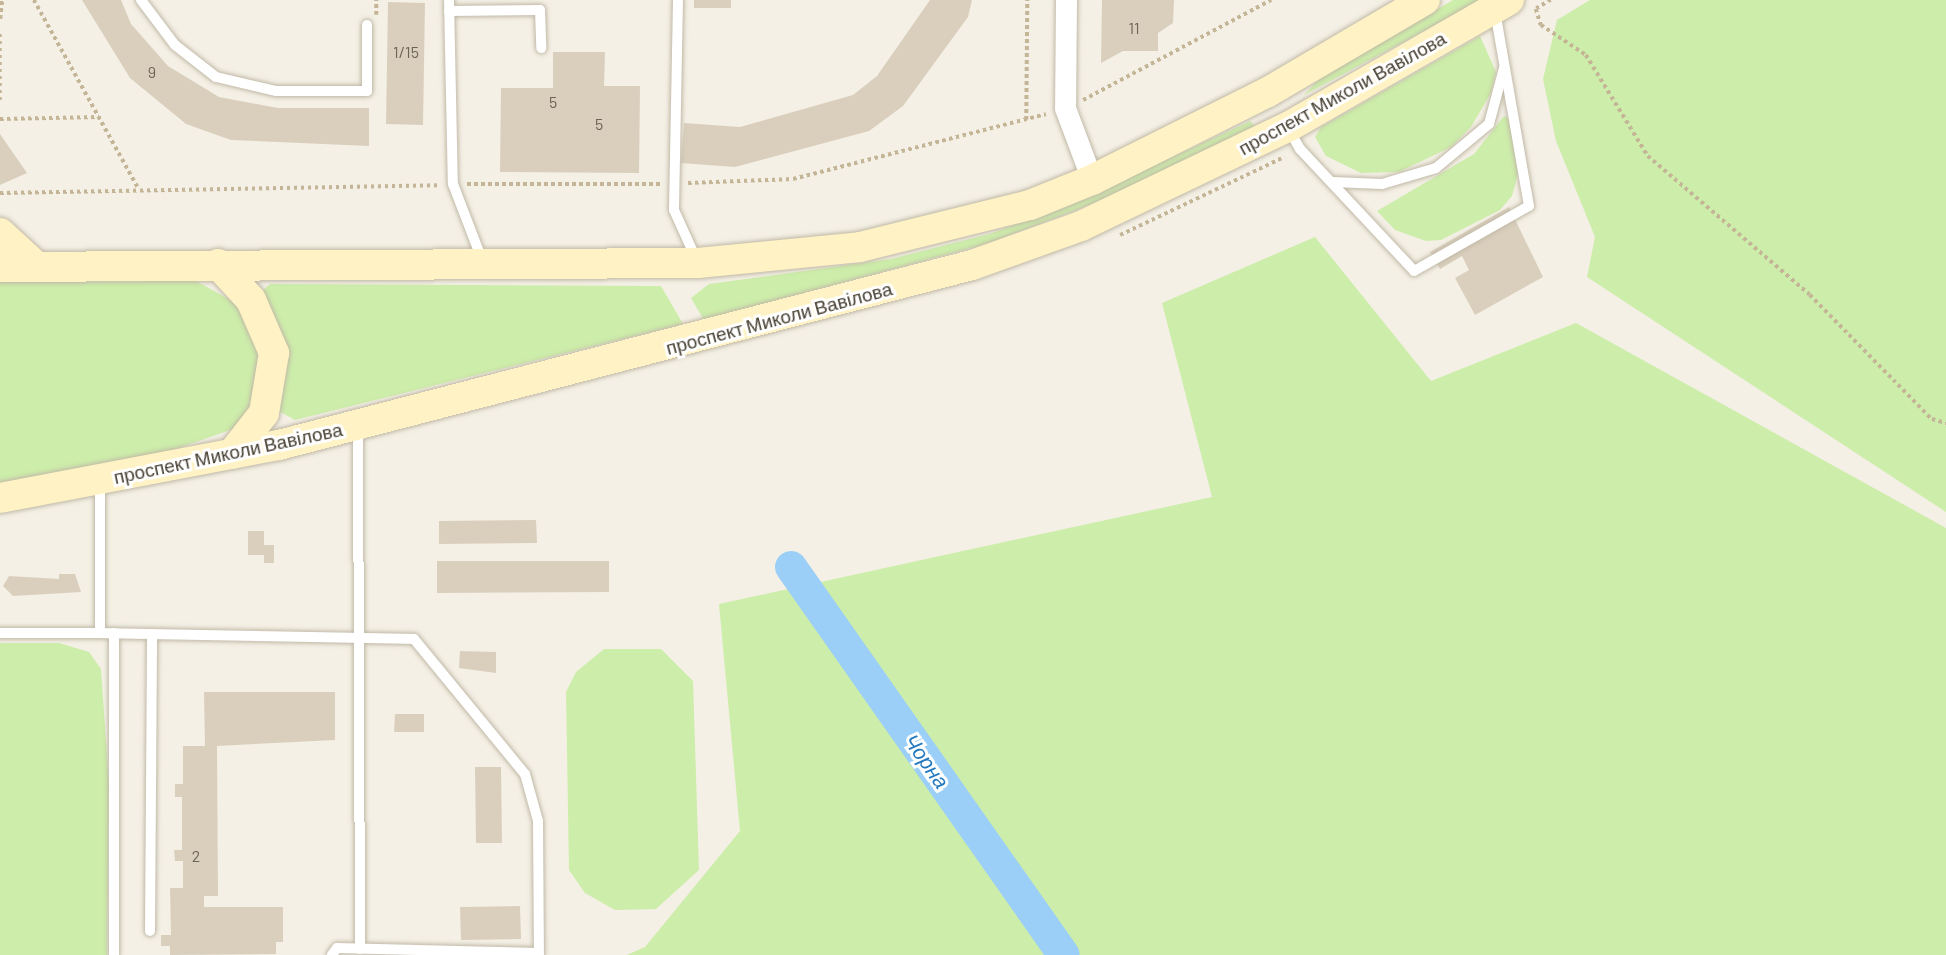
<!DOCTYPE html>
<html>
<head>
<meta charset="utf-8">
<style>
	body { margin:0 }
	#map { position:relative; width:1946px; height:955px; overflow:hidden; background:#f4f0e5; font-family:Barlow,sans-serif }
	div>[style] { position:absolute }
	.green>* { inset:0; background:#cdedaa }
	.river>* { height:32px; margin:-16px; padding:0 16px; transform-origin:16px; border-radius:16px; background:#9ccff7 }
	.building>* { inset:0; background:#dacfbd }
	.path>* { height:3.5px; margin-top:-1.75px; transform-origin:0; background:repeating-linear-gradient(90deg,#c4b597 0 3.5px,transparent 0 7px) }
	.roads { filter:drop-shadow(0 0 2px #c1b9a7) drop-shadow(0 0 2px #c1b9a7) }
	.lane>* { height:10px; margin:-5px; padding:0 5px; transform-origin:5px; border-radius:5px; background:#fff }
	.street>* { height:21px; margin:-10.5px; padding:0 10.5px; transform-origin:10.5px; border-radius:10.5px; background:#fff }
	.secondary>* { height:30px; margin:-15px; padding:0 15px; transform-origin:15px; border-radius:15px; background:#fff3c5 }
	span { translate:-50% -50%; white-space:nowrap; text-align:center; line-height:1.15; -webkit-text-stroke:6px #fff; paint-order:stroke }
	.number-label { font-size:16px; color:#6c6456 }
	.number-label span { -webkit-text-stroke-width:0 }
	.street-label { font-size:19px; color:#484134 }
	.water-label { font-size:21px; color:#2378be; font-style:italic }
</style>
</head>
<body>
<div id="map">
	<div class="green">
		<i style="clip-path:polygon(1453px 0,1482px 0,1304px 95px,1319px 79px)"></i>
		<i style="clip-path:polygon(1590px 0,1946px 0,1946px 512px,1587px 277px,1595px 237px,1556px 141px,1543px 79px,1557px 20px)"></i>
		<i style="clip-path:polygon(1480px 36px,1496px 72px,1491px 93px,1471px 127px,1451px 147px,1399px 172px,1361px 173px,1326px 156px,1315px 137px,1321px 127px)"></i>
		<i style="clip-path:polygon(1504px 116px,1510px 119px,1518px 174px,1512px 196px,1500px 210px,1441px 240px,1426px 241px,1395px 230px,1377px 211px,1474px 154px)"></i>
		<i style="clip-path:polygon(1250px 121px,1256px 127px,1144px 184px,989px 243px,704px 320px,691px 298px,709px 284px,891px 259px,989px 234px,1074px 203px)"></i>
		<i style="clip-path:polygon(1315px 237px,1431px 381px,1576px 323px,1946px 528px,1946px 955px,627px 955px,645px 947px,740px 831px,719px 604px,1212px 497px,1162px 303px)"></i>
		<i style="clip-path:polygon(196px 281px,236px 303px,263px 347px,254px 408px,236px 428px,147px 459px,0 484px,0 282px)"></i>
		<i style="clip-path:polygon(270px 284px,661px 286px,683px 324px,295px 420px,277px 410px,262px 291px)"></i>
		<i style="clip-path:polygon(0 643px,59px 643px,89px 652px,101px 669px,109px 785px,107px 955px,0 955px)"></i>
		<i style="clip-path:polygon(604px 649px,661px 649px,693px 681px,699px 870px,656px 909px,615px 910px,585px 893px,569px 870px,566px 692px,576px 672px)"></i>
	</div>
	<div class="river">
		<i style="left:791px;top:567px;width:474px;rotate:54.9deg"></i>
	</div>
	<div class="building">
		<i style="clip-path:polygon(82px 0,121px 0,131px 24px,168px 66px,219px 97px,278px 108px,369px 108px,369px 146px,231px 140px,186px 124px,130px 78px)"></i>
		<i style="clip-path:polygon(694px 0,731px 0,731px 8px,694px 8px)"></i>
		<i style="clip-path:polygon(930px 0,972px 0,968px 17px,903px 106px,869px 131px,735px 167px,681px 163px,684px 123px,740px 127px,853px 95px,877px 76px)"></i>
		<i style="clip-path:polygon(1102px 0,1174px 0,1173px 23px,1158px 33px,1158px 51px,1123px 51px,1101px 63px)"></i>
		<i style="clip-path:polygon(388px 2px,425px 3px,423px 125px,386px 124px)"></i>
		<i style="clip-path:polygon(553px 52px,605px 52px,604px 86px,640px 86px,639px 173px,500px 172px,501px 88px,553px 88px)"></i>
		<i style="clip-path:polygon(0 134px,27px 173px,0 185px)"></i>
		<i style="clip-path:polygon(1509px 207px,1543px 277px,1475px 315px,1455px 278px,1469px 270px,1462px 256px,1440px 269px,1430px 252px)"></i>
		<i style="clip-path:polygon(536px 520px,537px 543px,439px 544px,439px 521px)"></i>
		<i style="clip-path:polygon(248px 531px,264px 531px,264px 545px,274px 545px,274px 563px,264px 563px,264px 555px,248px 555px)"></i>
		<i style="clip-path:polygon(437px 561px,609px 561px,609px 592px,437px 593px)"></i>
		<i style="clip-path:polygon(59px 574px,75px 574px,81px 592px,13px 596px,3px 586px,9px 576px,59px 579px)"></i>
		<i style="clip-path:polygon(460px 651px,496px 652px,496px 673px,459px 668px)"></i>
		<i style="clip-path:polygon(204px 692px,335px 692px,335px 740px,217px 746px,218px 896px,204px 896px,204px 907px,283px 907px,283px 942px,276px 942px,276px 954px,170px 955px,170px 946px,161px 946px,161px 935px,171px 935px,170px 888px,183px 888px,183px 861px,175px 861px,174px 850px,182px 850px,182px 797px,175px 797px,175px 784px,183px 784px,183px 746px,205px 746px)"></i>
		<i style="clip-path:polygon(395px 714px,424px 714px,424px 732px,394px 732px)"></i>
		<i style="clip-path:polygon(475px 767px,501px 767px,502px 843px,476px 843px)"></i>
		<i style="clip-path:polygon(520px 906px,521px 939px,461px 940px,460px 907px)"></i>
	</div>
	<div class="path">
		<i style="left:34px;top:0;width:215px;rotate:61deg"></i>
		<i style="left:1551px;top:0;width:17px;rotate:149deg"></i>
		<i style="left:1536px;top:9px;width:17px;rotate:73deg"></i>
		<i style="left:1541px;top:25px;width:54px;rotate:33.7deg"></i>
		<i style="left:1586px;top:55px;width:119px;rotate:58.5deg"></i>
		<i style="left:1648px;top:156px;width:213px;rotate:40.6deg"></i>
		<i style="left:1810px;top:295px;width:174px;rotate:45.5deg"></i>
		<i style="left:1932px;top:419px;width:15px;rotate:16deg"></i>
		<i style="left:376px;top:15px;width:15px;rotate:-90deg"></i>
		<i style="left:0;top:19px;width:19px;rotate:-84deg"></i>
		<i style="left:0;top:34px;width:68px;rotate:90deg"></i>
		<i style="left:1083px;top:100px;width:213px;rotate:-28deg"></i>
		<i style="left:0;top:119px;width:99px;rotate:-1.2deg"></i>
		<i style="left:1026px;top:120px;width:120px;rotate:-89.5deg"></i>
		<i style="left:688px;top:183px;width:105px;rotate:-2.2deg"></i>
		<i style="left:793px;top:179px;width:261px;rotate:-14.4deg"></i>
		<i style="left:467px;top:184px;width:196px"></i>
		<i style="left:0;top:193px;width:439px;rotate:-1deg"></i>
		<i style="left:1120px;top:235px;width:182px;rotate:-25.4deg"></i>
	</div>
	<div class="roads">
		<div class="lane">
			<i style="left:141px;top:0;width:56px;rotate:52.9deg"></i>
			<i style="left:175px;top:45px;width:52px;rotate:38deg"></i>
			<i style="left:216px;top:77px;width:62px;rotate:13.1deg"></i>
			<i style="left:276px;top:91px;width:91px"></i>
			<i style="left:367px;top:91px;width:66px;rotate:-90deg"></i>
			<i style="left:449px;top:0;width:184px;rotate:88.8deg"></i>
			<i style="left:453px;top:184px;width:84px;rotate:69deg"></i>
			<i style="left:678px;top:0;width:210px;rotate:91.1deg"></i>
			<i style="left:674px;top:210px;width:56px;rotate:65.7deg"></i>
			<i style="left:449px;top:11px;width:91px;rotate:-0.6deg"></i>
			<i style="left:540px;top:10px;width:38px;rotate:88deg"></i>
			<i style="left:1289px;top:130px;width:22px;rotate:60deg"></i>
			<i style="left:1300px;top:149px;width:167px;rotate:46.9deg"></i>
			<i style="left:1414px;top:271px;width:132px;rotate:-29.5deg"></i>
			<i style="left:1529px;top:206px;width:198px;rotate:-99.9deg"></i>
			<i style="left:1333px;top:182px;width:49px;rotate:2.3deg"></i>
			<i style="left:1382px;top:184px;width:56px;rotate:-16.5deg"></i>
			<i style="left:1436px;top:168px;width:69px;rotate:-39.7deg"></i>
			<i style="left:1489px;top:124px;width:58px;rotate:-75deg"></i>
			<i style="left:358px;top:428px;width:521px;rotate:89.78deg"></i>
			<i style="left:0;top:633px;width:100px"></i>
			<i style="left:100px;top:633px;width:153px;rotate:-90deg"></i>
			<i style="left:100px;top:633px;width:314px;rotate:1.1deg"></i>
			<i style="left:414px;top:639px;width:175px;rotate:50.6deg"></i>
			<i style="left:525px;top:774px;width:49px;rotate:74.5deg"></i>
			<i style="left:538px;top:821px;width:132px;rotate:89.6deg"></i>
			<i style="left:539px;top:953px;width:202px;rotate:-178.6deg"></i>
			<i style="left:337px;top:948px;width:9px;rotate:126deg"></i>
			<i style="left:114px;top:633px;width:322px;rotate:90deg"></i>
			<i style="left:150px;top:931px;width:297px;rotate:-89.6deg"></i>
		</div>
		<div class="street">
			<i style="left:1066px;top:0;width:108px;rotate:90.5deg"></i>
			<i style="left:1065px;top:108px;width:77px;rotate:69.4deg"></i>
		</div>
		<div class="secondary">
			<i style="left:0;top:233px;width:49px;rotate:42.5deg"></i>
			<i style="left:218px;top:264px;width:49px;rotate:47.5deg"></i>
			<i style="left:251px;top:300px;width:58px;rotate:66.5deg"></i>
			<i style="left:274px;top:353px;width:61px;rotate:99.5deg"></i>
			<i style="left:264px;top:413px;width:52px;rotate:128deg"></i>
			<i style="left:0;top:267px;width:698px;rotate:-0.33deg"></i>
			<i style="left:698px;top:263px;width:163px;rotate:-5.6deg"></i>
			<i style="left:860px;top:247px;width:175px;rotate:-13.9deg"></i>
			<i style="left:1030px;top:205px;width:67px;rotate:-22deg"></i>
			<i style="left:1092px;top:180px;width:197px;rotate:-26.6deg"></i>
			<i style="left:1268px;top:92px;width:182px;rotate:-30.4deg"></i>
			<i style="left:0;top:498px;width:284px;rotate:-10.8deg"></i>
			<i style="left:279px;top:445px;width:716px;rotate:-14.56deg"></i>
			<i style="left:972px;top:265px;width:116px;rotate:-19.7deg"></i>
			<i style="left:1081px;top:226px;width:229px;rotate:-25.6deg"></i>
			<i style="left:1288px;top:127px;width:255px;rotate:-29.9deg"></i>
		</div>
	</div>
	<div class="number-label">
		<span style="left:1134px;top:28px">11</span>
		<span style="left:406px;top:52px">1/15</span>
		<span style="left:152px;top:72px">9</span>
		<span style="left:553px;top:102px">5</span>
		<span style="left:599px;top:124px">5</span>
		<span style="left:196px;top:856px">2</span>
	</div>
	<div class="street-label">
		<span style="left:1342px;top:93px;rotate:-29deg">проспект Миколи Вавілова</span>
		<span style="left:779px;top:318px;rotate:-15deg">проспект Миколи Вавілова</span>
		<span style="left:228px;top:453px;rotate:-12deg">проспект Миколи Вавілова</span>
	</div>
	<div class="water-label">
		<span style="left:927px;top:761px;rotate:55deg">Чорна</span>
	</div>
</div>
</body>
</html>
